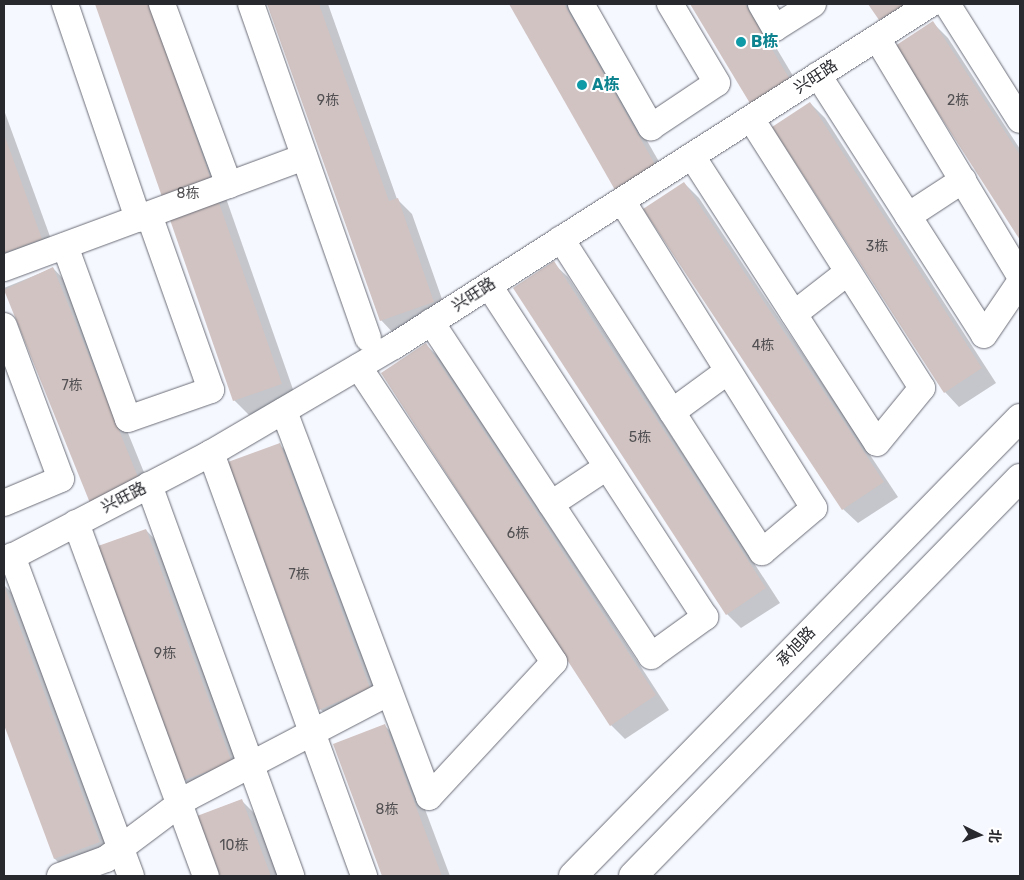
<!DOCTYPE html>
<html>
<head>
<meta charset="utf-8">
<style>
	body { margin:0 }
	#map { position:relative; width:1024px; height:880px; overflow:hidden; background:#f6f8ff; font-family:Rubik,"Noto Sans SC",sans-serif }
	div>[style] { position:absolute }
	.shadow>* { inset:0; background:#0003 }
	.building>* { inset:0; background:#d1c3c1 }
	.roads { filter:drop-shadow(0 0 1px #6b6d77) drop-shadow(0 0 1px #6b6d77) }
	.minor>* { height:26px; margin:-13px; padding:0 13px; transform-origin:13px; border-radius:13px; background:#fff }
	.major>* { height:28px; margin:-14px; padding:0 14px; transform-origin:14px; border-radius:14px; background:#fff }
	.dots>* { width:14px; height:14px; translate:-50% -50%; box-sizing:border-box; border:2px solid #fff; border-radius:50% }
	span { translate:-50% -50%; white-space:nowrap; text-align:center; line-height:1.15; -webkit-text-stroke:4px #fff; paint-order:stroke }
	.number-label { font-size:14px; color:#525053 }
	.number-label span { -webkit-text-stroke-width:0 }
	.culture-label { font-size:16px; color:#0d838f; font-weight:700 }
	.left { translate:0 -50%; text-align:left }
	.street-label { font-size:16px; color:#28292e }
	.frame { position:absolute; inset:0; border:5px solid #28292e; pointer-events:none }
	.north { position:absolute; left:954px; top:810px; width:50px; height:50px; -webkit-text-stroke:4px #fff; paint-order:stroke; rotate:94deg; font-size:14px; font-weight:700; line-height:20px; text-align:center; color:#28292e }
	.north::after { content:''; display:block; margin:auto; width:18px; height:22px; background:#28292e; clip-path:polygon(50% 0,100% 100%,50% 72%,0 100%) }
</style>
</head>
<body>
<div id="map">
	<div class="shadow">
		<i style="clip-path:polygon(96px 4px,158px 4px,296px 398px,249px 415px,234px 400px)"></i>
		<i style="clip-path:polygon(269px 4px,328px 4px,397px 199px,412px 214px,448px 316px,395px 335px,381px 320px)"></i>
		<i style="clip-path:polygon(510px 4px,569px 4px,670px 181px,616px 189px)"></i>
		<i style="clip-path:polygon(691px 4px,750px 4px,805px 96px,752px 104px)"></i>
		<i style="clip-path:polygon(870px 4px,921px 4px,894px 34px)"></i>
		<i style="clip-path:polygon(933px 23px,948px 38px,1020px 149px,1020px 237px,897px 47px)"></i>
		<i style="clip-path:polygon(810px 103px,825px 118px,996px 383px,959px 407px,945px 392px)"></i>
		<i style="clip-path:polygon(4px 110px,56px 253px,4px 269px)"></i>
		<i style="clip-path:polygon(684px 183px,699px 198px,898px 497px,858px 523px,843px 509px)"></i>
		<i style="clip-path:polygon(553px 263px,568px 277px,780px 603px,741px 628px,727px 614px)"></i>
		<i style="clip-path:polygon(53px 268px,67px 283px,154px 497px,91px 502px,4px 288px)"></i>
		<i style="clip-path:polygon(426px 345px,441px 359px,669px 710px,625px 739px,611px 725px)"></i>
		<i style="clip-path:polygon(279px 444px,294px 459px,384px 703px,335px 724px,320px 709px)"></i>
		<i style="clip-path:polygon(146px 530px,160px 545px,246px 777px,199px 794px,185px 780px,100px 547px)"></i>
		<i style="clip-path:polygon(4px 585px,18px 599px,113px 857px,69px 873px,55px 859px,4px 721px)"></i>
		<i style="clip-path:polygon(385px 726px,399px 740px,450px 876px,384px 876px,335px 745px)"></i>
		<i style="clip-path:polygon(241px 800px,256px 815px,279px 876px,221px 876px,199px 816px)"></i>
	</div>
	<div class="building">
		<i style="clip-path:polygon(95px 4px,150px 4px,282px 384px,233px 401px)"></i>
		<i style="clip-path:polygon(267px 4px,319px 4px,389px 201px,398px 198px,434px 302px,380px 321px)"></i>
		<i style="clip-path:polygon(509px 4px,564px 4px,656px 166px,615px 190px)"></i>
		<i style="clip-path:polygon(690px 4px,745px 4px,791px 81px,751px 105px)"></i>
		<i style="clip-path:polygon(868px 4px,906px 4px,879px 20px)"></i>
		<i style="clip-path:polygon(933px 21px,1020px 155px,1020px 240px,895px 46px)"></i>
		<i style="clip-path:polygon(810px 102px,982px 368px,944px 393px,772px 127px)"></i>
		<i style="clip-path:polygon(4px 134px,42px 239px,4px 253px)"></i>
		<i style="clip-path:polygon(684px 182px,884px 482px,842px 510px,643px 209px)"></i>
		<i style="clip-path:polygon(554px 261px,766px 588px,726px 615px,513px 288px)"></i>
		<i style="clip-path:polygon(53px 267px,140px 482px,90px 503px,4px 290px)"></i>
		<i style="clip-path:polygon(426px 343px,656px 695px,610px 726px,381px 373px)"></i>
		<i style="clip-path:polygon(280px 443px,370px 688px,319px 710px,228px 462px)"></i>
		<i style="clip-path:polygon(146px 529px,232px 763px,184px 780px,98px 546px)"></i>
		<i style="clip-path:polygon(4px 585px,100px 842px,54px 859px,4px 725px)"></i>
		<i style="clip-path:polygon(385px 724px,442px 876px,382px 876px,333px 744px)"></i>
		<i style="clip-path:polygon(242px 799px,271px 876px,220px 876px,197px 816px)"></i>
	</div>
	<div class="roads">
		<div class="minor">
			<i style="left:65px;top:4px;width:227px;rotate:71.2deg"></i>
			<i style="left:162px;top:4px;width:193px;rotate:69.7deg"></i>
			<i style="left:251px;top:4px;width:354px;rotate:70.7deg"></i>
			<i style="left:581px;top:4px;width:142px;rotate:60.4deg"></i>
			<i style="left:651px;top:127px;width:79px;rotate:-33.7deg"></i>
			<i style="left:717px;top:83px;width:92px;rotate:-120.7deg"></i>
			<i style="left:761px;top:4px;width:28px;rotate:60deg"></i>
			<i style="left:775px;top:28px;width:45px;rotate:-32.3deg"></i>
			<i style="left:947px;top:4px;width:137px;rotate:57.8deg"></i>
			<i style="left:877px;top:38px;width:278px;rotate:59deg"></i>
			<i style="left:818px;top:75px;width:308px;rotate:57.4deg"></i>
			<i style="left:984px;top:335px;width:64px;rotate:-55.8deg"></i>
			<i style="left:692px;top:156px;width:341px;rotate:57.2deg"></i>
			<i style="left:877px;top:443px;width:71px;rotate:-50.7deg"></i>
			<i style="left:922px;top:388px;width:319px;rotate:-122.4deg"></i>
			<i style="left:908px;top:216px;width:66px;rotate:-33.2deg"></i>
			<i style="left:561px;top:239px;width:372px;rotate:57.3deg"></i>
			<i style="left:762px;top:552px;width:68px;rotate:-40.2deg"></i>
			<i style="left:814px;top:508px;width:362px;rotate:-122deg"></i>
			<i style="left:65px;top:246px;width:184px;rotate:70deg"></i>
			<i style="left:128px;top:419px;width:88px;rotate:-19.3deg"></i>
			<i style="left:211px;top:390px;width:186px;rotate:-109.5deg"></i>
			<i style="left:4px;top:268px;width:320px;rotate:-20.3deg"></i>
			<i style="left:794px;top:314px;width:68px;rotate:-37.9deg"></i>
			<i style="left:431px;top:322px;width:400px;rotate:56.6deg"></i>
			<i style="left:651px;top:656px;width:67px;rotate:-35.8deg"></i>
			<i style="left:705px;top:617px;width:395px;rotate:-123.1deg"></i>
			<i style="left:4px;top:326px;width:163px;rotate:69.6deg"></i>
			<i style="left:61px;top:479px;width:62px;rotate:157.2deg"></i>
			<i style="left:284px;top:411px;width:412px;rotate:69.4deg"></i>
			<i style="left:429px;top:797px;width:184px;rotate:-47.2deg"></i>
			<i style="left:554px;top:662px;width:354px;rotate:-123.5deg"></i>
			<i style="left:672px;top:412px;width:69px;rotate:-36.2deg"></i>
			<i style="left:211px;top:453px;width:450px;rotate:70.1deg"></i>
			<i style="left:149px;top:485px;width:416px;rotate:70deg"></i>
			<i style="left:551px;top:504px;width:67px;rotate:-33.5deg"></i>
			<i style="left:76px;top:523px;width:376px;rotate:69.8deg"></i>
			<i style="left:12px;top:556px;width:341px;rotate:69.6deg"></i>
			<i style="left:4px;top:561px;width:230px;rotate:-27.5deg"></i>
			<i style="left:208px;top:455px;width:216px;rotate:-30.4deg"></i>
			<i style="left:394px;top:346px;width:636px;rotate:-32.54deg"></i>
			<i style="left:60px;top:876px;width:49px;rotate:-20.3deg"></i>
			<i style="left:106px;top:859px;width:104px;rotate:-36.8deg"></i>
			<i style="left:189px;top:797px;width:225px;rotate:-27.6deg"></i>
		</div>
		<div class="major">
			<i style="left:573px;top:876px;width:640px;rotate:-45.7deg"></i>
			<i style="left:633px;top:876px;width:555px;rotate:-45.8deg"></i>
		</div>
	</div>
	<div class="dots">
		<i style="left:741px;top:42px;background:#0f9aa8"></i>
		<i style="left:582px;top:85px;background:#0f9aa8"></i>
	</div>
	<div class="number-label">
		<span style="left:328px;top:101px">9栋</span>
		<span style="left:958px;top:101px">2栋</span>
		<span style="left:188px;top:194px">8栋</span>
		<span style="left:877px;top:247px">3栋</span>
		<span style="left:763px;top:346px">4栋</span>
		<span style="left:72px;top:386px">7栋</span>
		<span style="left:640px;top:438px">5栋</span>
		<span style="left:518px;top:534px">6栋</span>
		<span style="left:299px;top:575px">7栋</span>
		<span style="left:165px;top:654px">9栋</span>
		<span style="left:387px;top:810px">8栋</span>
		<span style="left:234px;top:846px">10栋</span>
	</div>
	<div class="culture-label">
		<span class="left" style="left:751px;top:42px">B栋</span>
		<span class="left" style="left:592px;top:85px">A栋</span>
	</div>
	<div class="street-label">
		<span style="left:816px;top:77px;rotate:-33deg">兴旺路</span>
		<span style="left:474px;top:295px;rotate:-33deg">兴旺路</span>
		<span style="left:124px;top:498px;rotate:-27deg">兴旺路</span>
		<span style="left:796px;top:647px;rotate:-46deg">承旭路</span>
	</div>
	<div class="frame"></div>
	<div class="north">北</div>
</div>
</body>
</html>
